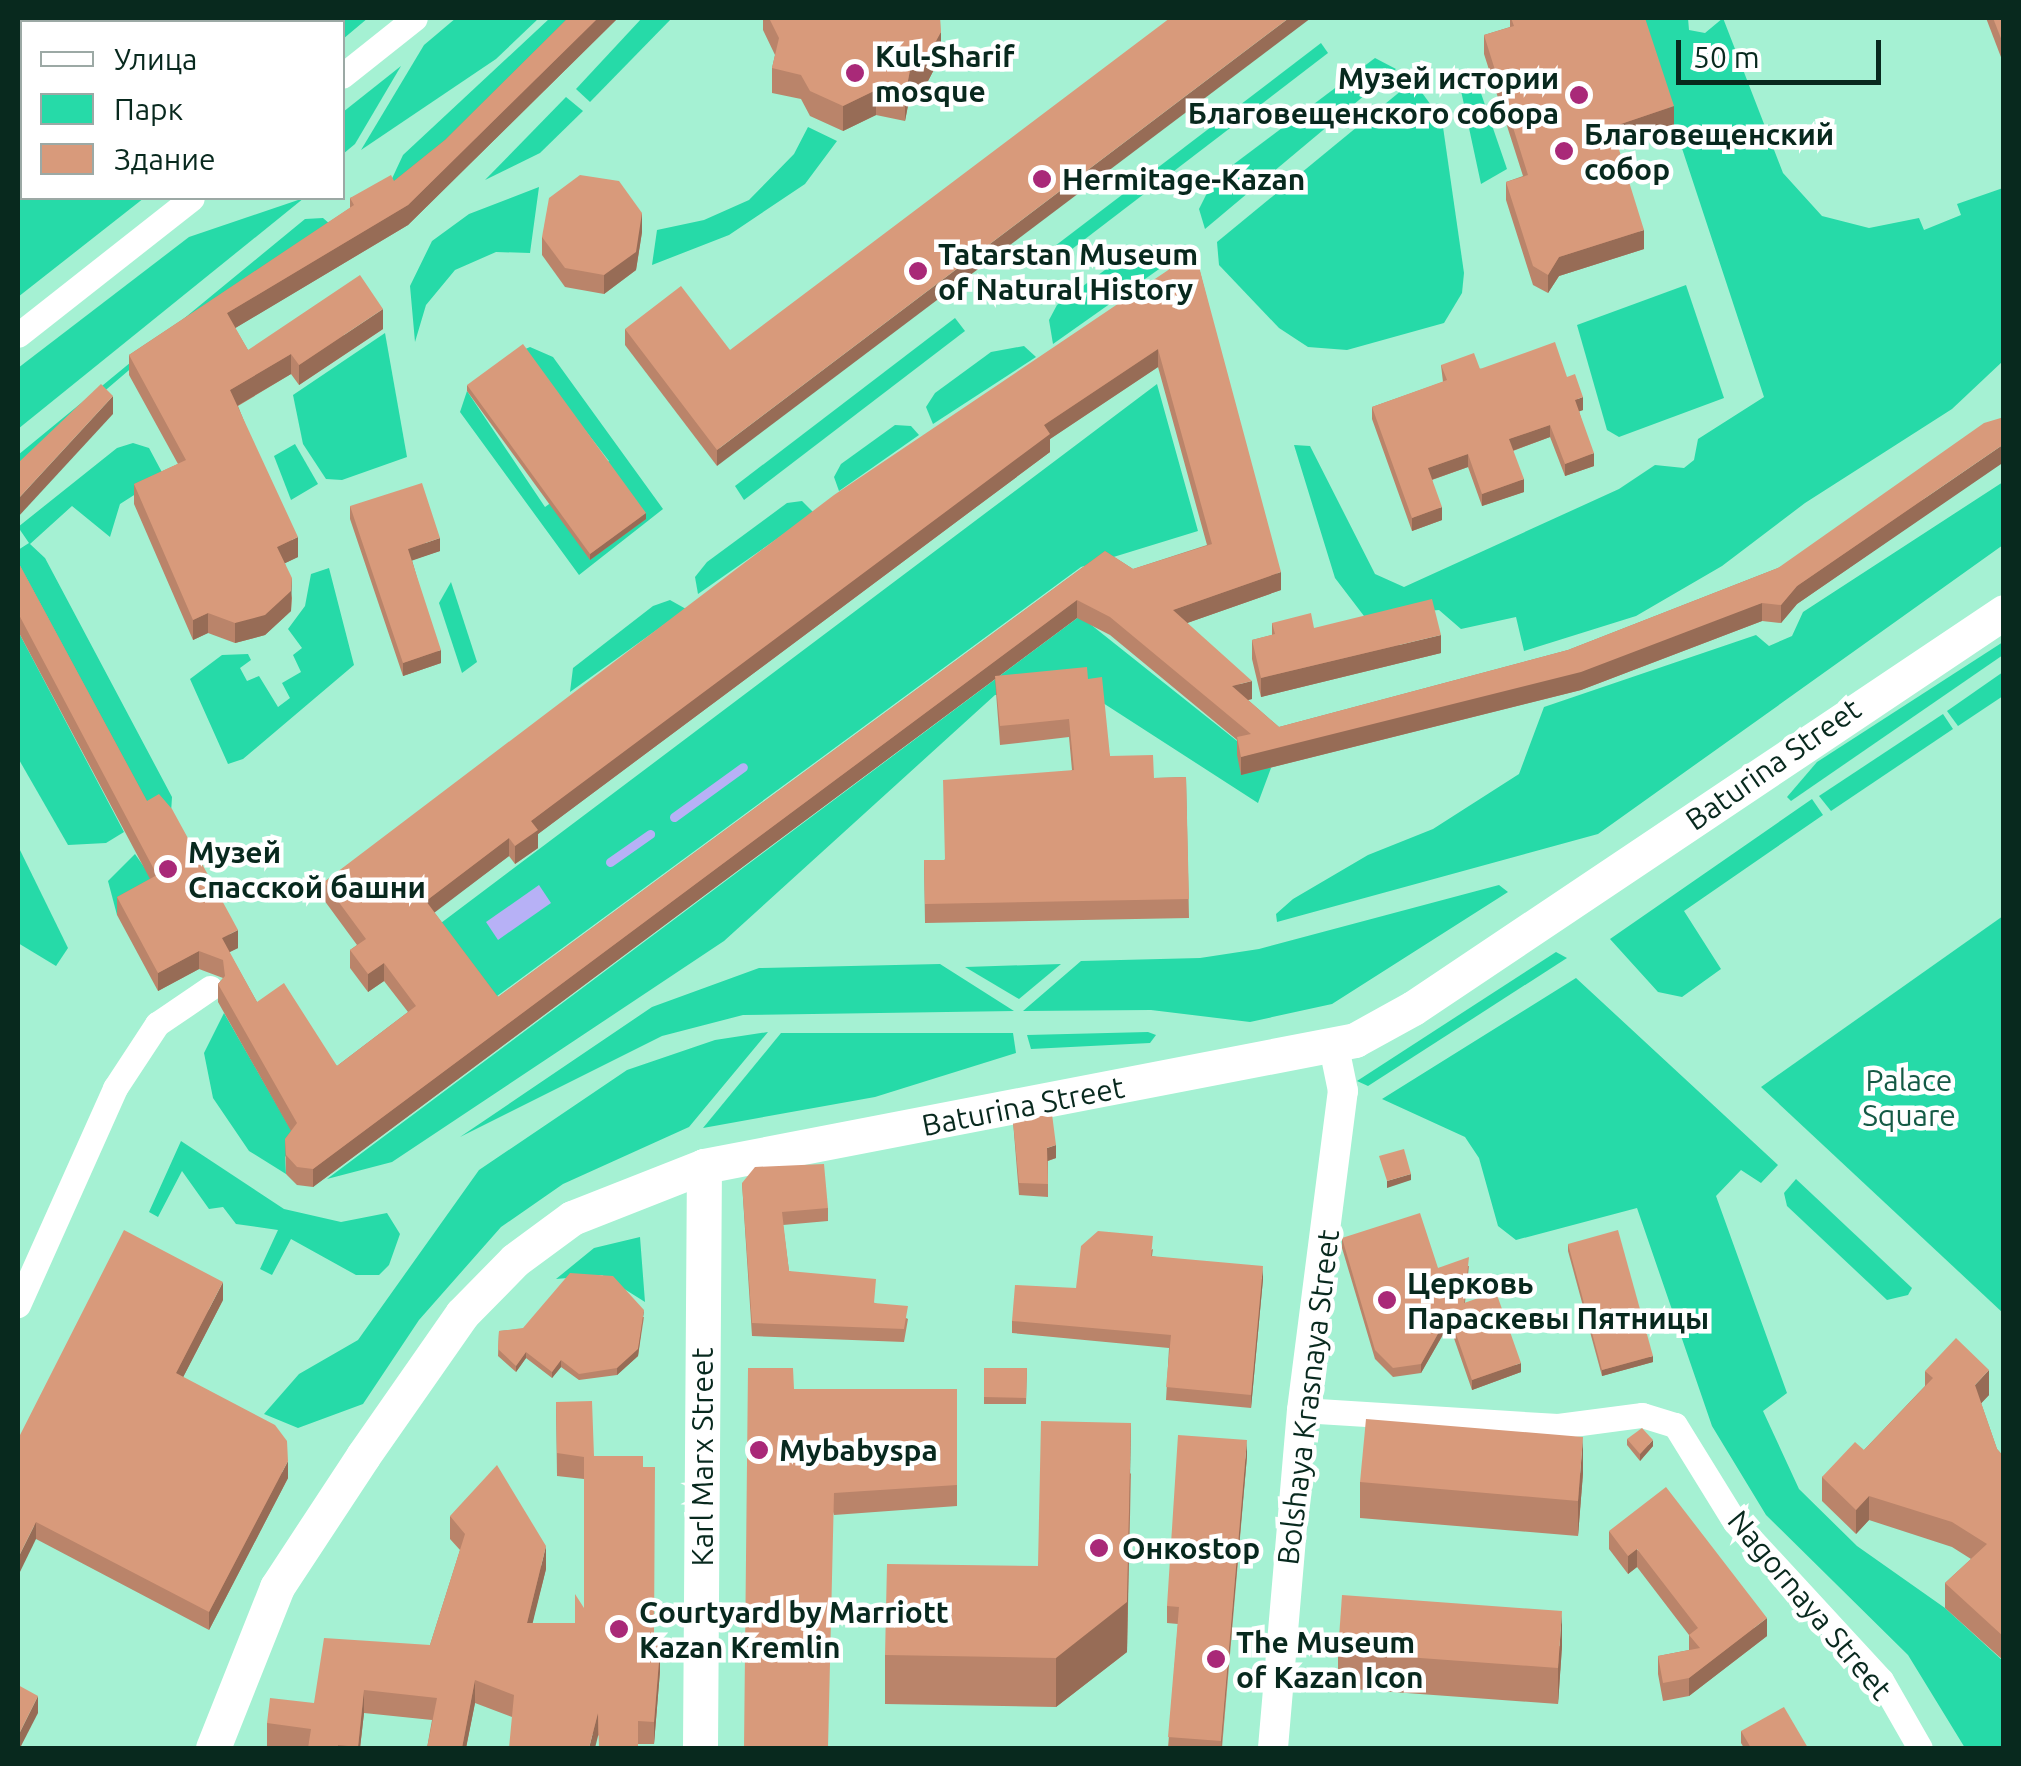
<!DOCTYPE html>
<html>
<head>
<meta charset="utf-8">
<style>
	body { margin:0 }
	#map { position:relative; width:2021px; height:1766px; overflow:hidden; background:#a5f1d3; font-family:Ubuntu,sans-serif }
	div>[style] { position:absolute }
	.green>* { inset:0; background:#26daa8 }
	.water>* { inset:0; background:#b7b1f6 }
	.stream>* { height:9px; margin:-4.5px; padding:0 4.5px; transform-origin:4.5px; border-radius:4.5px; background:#b7b1f6 }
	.minor>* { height:25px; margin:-12.5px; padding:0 12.5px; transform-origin:12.5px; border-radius:12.5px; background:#fff }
	.tertiary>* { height:30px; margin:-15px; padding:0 15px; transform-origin:15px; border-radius:15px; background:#fff }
	.secondary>* { height:35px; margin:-17.5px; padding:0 17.5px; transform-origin:17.5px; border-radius:17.5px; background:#fff }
	.wall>* { inset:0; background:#ba846a }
	.shaded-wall>* { inset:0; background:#976c56 }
	.building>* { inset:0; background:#d89a7b }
	.dots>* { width:28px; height:28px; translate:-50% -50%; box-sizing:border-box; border:5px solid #fff; border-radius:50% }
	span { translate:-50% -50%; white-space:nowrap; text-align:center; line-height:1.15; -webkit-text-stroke:9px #fff; paint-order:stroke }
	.poi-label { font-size:30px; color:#08291e; font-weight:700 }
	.left { translate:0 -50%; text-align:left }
	.right { translate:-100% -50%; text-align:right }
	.street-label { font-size:30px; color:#08291e }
	.park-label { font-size:30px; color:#145a45 }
	.frame { position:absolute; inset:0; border:20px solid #08291e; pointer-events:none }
	.legend { position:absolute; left:20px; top:20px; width:325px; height:180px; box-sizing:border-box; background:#fff; border:2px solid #9ca9a5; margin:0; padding:12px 18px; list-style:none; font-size:30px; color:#08291e }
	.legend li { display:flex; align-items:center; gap:20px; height:50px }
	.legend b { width:50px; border:2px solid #9ca9a5 }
	.scale { position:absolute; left:1676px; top:40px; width:205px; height:45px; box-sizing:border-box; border:5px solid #08291e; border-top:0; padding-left:12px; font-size:30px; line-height:35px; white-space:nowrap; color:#08291e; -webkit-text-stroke:8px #fff; paint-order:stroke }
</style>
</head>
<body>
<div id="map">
	<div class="green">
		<i style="clip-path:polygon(18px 18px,368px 18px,343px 39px,342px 22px,22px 22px,22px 198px,144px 198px,18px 297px)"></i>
		<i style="clip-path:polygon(456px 18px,539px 18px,496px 59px,361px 150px,424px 45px)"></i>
		<i style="clip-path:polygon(550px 18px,589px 18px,445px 159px,389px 185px,403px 155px)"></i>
		<i style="clip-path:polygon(642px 18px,672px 18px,590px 102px,576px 89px)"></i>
		<i style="clip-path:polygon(1639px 18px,1688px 18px,1689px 30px,1705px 33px,1723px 18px,1783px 173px,1822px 216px,1869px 228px,1919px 218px,1924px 230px,1961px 215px,1957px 204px,2003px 188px,2003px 361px,1952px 409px,1805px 503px,1722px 566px,1636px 616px,1524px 651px,1516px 617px,1461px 629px,1439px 610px,1364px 616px,1335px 578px,1294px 445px,1310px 446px,1375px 574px,1404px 587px,1619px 489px,1655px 465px,1684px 468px,1694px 460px,1698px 439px,1764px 397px)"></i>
		<i style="clip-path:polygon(1321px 43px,1328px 53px,1059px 259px,1051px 249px)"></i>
		<i style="clip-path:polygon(1375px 58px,1396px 69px,1205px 229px,1199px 209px,1214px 179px)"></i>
		<i style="clip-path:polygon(401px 66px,355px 144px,343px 154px,343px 112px)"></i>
		<i style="clip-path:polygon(1473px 70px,1507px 169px,1481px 184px,1457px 72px)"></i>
		<i style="clip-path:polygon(1417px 86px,1442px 120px,1464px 273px,1462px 293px,1444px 323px,1347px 350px,1308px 347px,1279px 328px,1219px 265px,1217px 242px,1402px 90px)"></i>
		<i style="clip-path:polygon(566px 97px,583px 111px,540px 153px,485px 180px)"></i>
		<i style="clip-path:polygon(808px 127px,837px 141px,805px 184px,729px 235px,652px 265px,657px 230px,704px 220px,749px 200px,794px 154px)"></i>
		<i style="clip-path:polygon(539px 187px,530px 253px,496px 252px,455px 270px,426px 305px,415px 342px,410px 286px,432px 241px,469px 214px)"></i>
		<i style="clip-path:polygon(304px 198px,18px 429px,18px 368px,189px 237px)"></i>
		<i style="clip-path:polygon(323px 218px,331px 225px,142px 359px,18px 465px,18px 455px,305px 219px)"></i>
		<i style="clip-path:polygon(1157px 244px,1179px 255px,1053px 344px,1049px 320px,1057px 305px,1131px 251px)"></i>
		<i style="clip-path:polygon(1686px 285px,1724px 398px,1619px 437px,1607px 430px,1577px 325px)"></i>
		<i style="clip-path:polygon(955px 318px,965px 331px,744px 500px,735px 486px)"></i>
		<i style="clip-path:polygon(385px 333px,407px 457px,342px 480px,326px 479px,303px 444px,293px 395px)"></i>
		<i style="clip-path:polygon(1024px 346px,1036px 357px,933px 424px,926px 407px,935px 393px,991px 352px)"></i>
		<i style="clip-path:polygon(530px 347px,553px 357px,663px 509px,579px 575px,460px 412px,467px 391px,545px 507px,609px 461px,523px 350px)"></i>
		<i style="clip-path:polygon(1157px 384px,1198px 531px,1081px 567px,493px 999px,437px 926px)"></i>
		<i style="clip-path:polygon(895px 425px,911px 426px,919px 435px,839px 491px,834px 477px,841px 464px)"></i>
		<i style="clip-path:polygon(133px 443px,149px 448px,164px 476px,120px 504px,110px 537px,72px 506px,30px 544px,45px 558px,172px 797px,171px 813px,154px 815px,18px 562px,18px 550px,29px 543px,18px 527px,117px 448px)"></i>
		<i style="clip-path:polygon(295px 444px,318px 484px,291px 500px,274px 456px)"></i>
		<i style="clip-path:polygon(2003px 482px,2003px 545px,1598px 834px,1277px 922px,1276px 914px,1293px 899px,1368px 855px,1433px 829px,1519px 774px,1544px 707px,1756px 635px,1769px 646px,1792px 636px,1803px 612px)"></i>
		<i style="clip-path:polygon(802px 501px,814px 513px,698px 594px,695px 577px,707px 562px,787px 503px)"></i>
		<i style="clip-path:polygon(329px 568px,354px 665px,243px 759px,228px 764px,190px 679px,222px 655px,248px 654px,251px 660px,240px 668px,247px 681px,259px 676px,278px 707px,290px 698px,282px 683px,301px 672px,293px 655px,302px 648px,288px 629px,305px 606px,311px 574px)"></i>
		<i style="clip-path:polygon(451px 582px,477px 662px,462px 673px,439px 603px)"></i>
		<i style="clip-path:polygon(670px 600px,686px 609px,570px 692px,573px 668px,653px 606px)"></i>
		<i style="clip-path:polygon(1080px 616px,1271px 768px,1258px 803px,1103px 703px,1087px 685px,995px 695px,724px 941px,392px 1162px,327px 1179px)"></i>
		<i style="clip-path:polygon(18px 631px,124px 832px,106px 843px,68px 845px,18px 758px)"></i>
		<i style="clip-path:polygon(2003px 642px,2003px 655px,1791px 801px,1787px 797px,1817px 762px)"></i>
		<i style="clip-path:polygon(2003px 672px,2003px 696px,1958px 726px,1947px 711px)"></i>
		<i style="clip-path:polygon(1943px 714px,1953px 729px,1831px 811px,1819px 796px)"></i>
		<i style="clip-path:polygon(1812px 799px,1823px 815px,1684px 911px,1721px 969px,1682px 997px,1658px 992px,1610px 939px)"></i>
		<i style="clip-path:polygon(18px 846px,68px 948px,56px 966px,18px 943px)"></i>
		<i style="clip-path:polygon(135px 854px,161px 891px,117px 915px,108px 881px)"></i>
		<i style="clip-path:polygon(1499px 885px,1508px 892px,1332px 1004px,1250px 1022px,1151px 1010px,1023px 1011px,1081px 961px,1200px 958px,1259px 949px)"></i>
		<i style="clip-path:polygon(2003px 916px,2003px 1313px,1761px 1087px)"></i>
		<i style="clip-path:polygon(1556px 952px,1567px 958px,1368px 1086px,1357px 1081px)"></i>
		<i style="clip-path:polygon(940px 964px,1014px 1011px,743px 1015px,662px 1036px,460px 1137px,652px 1007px,759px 968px)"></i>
		<i style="clip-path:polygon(1061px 964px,1019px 999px,965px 967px)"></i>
		<i style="clip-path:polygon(1576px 978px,1778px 1165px,1761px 1183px,1741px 1170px,1716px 1196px,1787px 1393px,1763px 1411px,1799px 1489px,1857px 1546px,1945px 1608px,2003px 1661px,2003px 1748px,1965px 1748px,1908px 1655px,1766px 1515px,1712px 1426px,1637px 1208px,1516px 1240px,1498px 1226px,1479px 1158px,1465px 1137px,1382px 1099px)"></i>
		<i style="clip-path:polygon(224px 1013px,298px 1142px,285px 1157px,286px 1174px,249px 1151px,213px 1098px,204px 1053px)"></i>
		<i style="clip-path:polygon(768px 1032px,689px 1127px,563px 1184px,501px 1227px,419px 1320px,363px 1404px,298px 1428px,264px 1414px,299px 1374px,358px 1340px,479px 1170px,627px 1070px,715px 1040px)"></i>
		<i style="clip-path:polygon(1148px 1032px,1156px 1035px,1150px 1043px,1031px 1049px,1027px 1035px)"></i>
		<i style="clip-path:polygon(781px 1033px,1013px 1033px,1016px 1053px,875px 1097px,703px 1128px)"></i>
		<i style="clip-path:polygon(181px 1141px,284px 1209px,341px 1222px,387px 1213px,400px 1234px,389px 1265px,379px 1275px,356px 1275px,291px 1239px,272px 1275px,260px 1269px,278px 1230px,236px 1224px,223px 1207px,209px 1209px,182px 1171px,158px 1217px,149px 1212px)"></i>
		<i style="clip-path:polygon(1796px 1179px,1912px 1288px,1908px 1295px,1887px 1300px,1787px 1206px,1784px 1193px)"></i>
		<i style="clip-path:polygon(640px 1237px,645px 1302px,602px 1275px,556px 1279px,594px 1248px)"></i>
	</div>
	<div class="water">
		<i style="clip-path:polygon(539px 885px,551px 903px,498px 940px,486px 922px)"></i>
	</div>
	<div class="stream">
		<i style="left:674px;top:817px;width:85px;rotate:-35.9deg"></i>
		<i style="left:610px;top:862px;width:49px;rotate:-35deg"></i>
	</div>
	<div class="minor">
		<i style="left:342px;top:76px;width:93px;rotate:-38.5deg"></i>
		<i style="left:18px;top:335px;width:221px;rotate:-38.2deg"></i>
		<i style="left:18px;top:1305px;width:238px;rotate:-65.9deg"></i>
		<i style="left:115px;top:1088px;width:77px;rotate:-56.7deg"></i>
		<i style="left:157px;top:1024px;width:64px;rotate:-34.2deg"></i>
		<i style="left:1302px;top:1410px;width:256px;rotate:3.6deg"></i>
		<i style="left:1558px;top:1426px;width:85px;rotate:-7.5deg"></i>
		<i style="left:1642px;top:1415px;width:34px;rotate:17deg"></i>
		<i style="left:1675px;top:1425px;width:114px;rotate:58.3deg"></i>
		<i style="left:1735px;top:1522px;width:215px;rotate:47.3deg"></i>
		<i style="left:1881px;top:1680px;width:78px;rotate:60.2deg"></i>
	</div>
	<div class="tertiary">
		<i style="left:1273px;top:1748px;width:339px;rotate:-85.1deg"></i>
		<i style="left:1302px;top:1410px;width:322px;rotate:-82.7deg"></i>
		<i style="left:1343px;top:1091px;width:45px;rotate:-101.6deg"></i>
	</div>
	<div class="secondary">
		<i style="left:213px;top:1748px;width:173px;rotate:-68.3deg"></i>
		<i style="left:277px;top:1587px;width:157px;rotate:-56.7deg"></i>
		<i style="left:363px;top:1456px;width:173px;rotate:-55.1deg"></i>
		<i style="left:462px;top:1314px;width:76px;rotate:-45.5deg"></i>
		<i style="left:515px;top:1260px;width:71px;rotate:-36.4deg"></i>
		<i style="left:572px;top:1218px;width:142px;rotate:-21.5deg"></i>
		<i style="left:704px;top:1166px;width:663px;rotate:-10.95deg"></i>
		<i style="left:1355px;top:1040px;width:66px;rotate:-28.9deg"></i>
		<i style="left:1413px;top:1008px;width:711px;rotate:-33.82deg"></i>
		<i style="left:700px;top:1748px;width:582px;rotate:-89.61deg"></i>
	</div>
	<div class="wall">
		<i style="clip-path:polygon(568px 18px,618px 18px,408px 225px,235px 328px,248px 350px,383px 329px,299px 385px,291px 374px,238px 406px,298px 557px,285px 563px,292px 598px,291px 611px,265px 635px,235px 643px,208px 633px,193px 640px,134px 504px,134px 484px,178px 464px,129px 375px,129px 355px,350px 208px,350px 198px,394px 181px,445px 140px)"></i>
		<i style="clip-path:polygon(763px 18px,940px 18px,941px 56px,928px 81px,911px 90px,905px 121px,876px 115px,843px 131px,810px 116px,801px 99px,772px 93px,772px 68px,775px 55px,763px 30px)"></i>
		<i style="clip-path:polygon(1510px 18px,1645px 18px,1674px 125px,1617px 144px,1644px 249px,1559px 276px,1548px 293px,1533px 285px,1506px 200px,1506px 182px,1523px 176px,1484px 54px,1484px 35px,1510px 27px)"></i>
		<i style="clip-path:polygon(1986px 18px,2004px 18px,2004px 65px)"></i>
		<i style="clip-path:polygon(642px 232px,636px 270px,604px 294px,565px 287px,542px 255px,542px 237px)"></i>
		<i style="clip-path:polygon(evenodd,1195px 252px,1281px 590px,1187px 623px,1252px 699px,1248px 700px,1279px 727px,1568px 650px,1778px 568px,2000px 463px,1797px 604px,1781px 623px,1762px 621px,1581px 690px,1241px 775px,1237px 755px,1237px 740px,1110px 635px,1077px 618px,999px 676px,1088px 679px,1110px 756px,1154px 778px,1186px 777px,1189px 918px,925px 923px,924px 860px,944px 860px,1072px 770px,1069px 737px,1000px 745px,995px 679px,313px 1187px,297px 1185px,286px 1174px,285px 1139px,291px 1131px,218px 1002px,218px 984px,223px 978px,199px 969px,158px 991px,117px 915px,117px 897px,150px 879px,18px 631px,18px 562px,147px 801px,238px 948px,229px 952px,257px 1002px,337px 1066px,408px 1012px,384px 981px,368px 992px,350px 968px,350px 950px,357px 945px,324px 900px,324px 882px,1195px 252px,1158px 367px,1207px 545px,1133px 569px,1105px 551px,498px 997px,434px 912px,509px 856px,515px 864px,538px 848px,538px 834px,1050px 452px,1050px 439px,1158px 367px)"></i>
		<i style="clip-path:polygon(625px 329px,730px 350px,717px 466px,625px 345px)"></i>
		<i style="clip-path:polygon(1441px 365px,1567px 377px,1583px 410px,1579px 411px,1594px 466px,1565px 476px,1550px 437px,1513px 451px,1524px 492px,1482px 506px,1468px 467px,1432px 480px,1442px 520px,1412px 531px,1372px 419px,1372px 407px,1443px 382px)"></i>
		<i style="clip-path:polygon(467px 385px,646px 519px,590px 560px,467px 391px)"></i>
		<i style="clip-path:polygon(350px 506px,440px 551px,412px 560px,441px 663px,403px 676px,350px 519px)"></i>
		<i style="clip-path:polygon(1272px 623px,1314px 628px,1441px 653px,1261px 697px,1252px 659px,1252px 640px,1272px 635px)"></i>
		<i style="clip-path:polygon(1013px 1121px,1056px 1158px,1048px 1161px,1048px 1197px,1019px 1195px)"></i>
		<i style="clip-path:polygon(742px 1183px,828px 1208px,828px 1221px,783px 1225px,789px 1271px,875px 1303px,908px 1319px,904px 1342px,752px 1336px)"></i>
		<i style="clip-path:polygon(1342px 1238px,1438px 1268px,1469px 1266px,1465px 1303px,1521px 1372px,1472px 1390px,1449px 1324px,1421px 1373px,1393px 1377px,1375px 1359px,1342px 1248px)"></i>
		<i style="clip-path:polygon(1568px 1244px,1653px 1362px,1602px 1376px,1568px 1251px)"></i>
		<i style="clip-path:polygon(1153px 1249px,1152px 1256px,1263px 1279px,1251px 1408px,1166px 1400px,1169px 1348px,1012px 1333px,1012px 1321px)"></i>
		<i style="clip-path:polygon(223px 1300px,183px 1377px,288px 1478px,209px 1630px,36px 1539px,18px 1439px)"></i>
		<i style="clip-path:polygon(644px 1317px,638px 1356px,617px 1375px,579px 1380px,561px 1367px,552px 1378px,526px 1358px,516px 1372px,498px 1356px,499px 1331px)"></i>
		<i style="clip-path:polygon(984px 1368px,1027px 1368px,1026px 1404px,984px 1404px)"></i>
		<i style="clip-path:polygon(1925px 1371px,1989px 1395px,1981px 1403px,1997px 1449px,2004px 1457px,2004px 1661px,1945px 1608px,1945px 1583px,1971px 1559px,1952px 1547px,1869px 1520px,1856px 1534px,1822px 1501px,1822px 1477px,1864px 1450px,1925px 1386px)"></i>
		<i style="clip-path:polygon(794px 1389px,957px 1389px,957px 1506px,834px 1515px)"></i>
		<i style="clip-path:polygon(556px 1402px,594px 1456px,654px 1634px,660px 1671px,654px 1744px,638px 1744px,512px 1717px,475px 1703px,466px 1748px,427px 1748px,432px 1720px,364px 1713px,360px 1748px,288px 1748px,267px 1746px,267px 1723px,314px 1703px,430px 1645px,460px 1550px,450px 1539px,450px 1516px,546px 1569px,532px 1623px,575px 1623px,584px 1608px,584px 1479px,557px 1476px)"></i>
		<i style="clip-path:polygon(1627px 1439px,1653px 1446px,1640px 1461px,1627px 1445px)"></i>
		<i style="clip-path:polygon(1247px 1456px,1222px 1748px,1168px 1748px,1178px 1624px,1167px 1623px,1167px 1606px)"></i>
		<i style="clip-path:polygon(1131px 1473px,1127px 1652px,1056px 1707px,885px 1704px,885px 1655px,1038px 1566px)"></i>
		<i style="clip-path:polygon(1583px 1473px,1578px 1536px,1360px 1518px,1360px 1482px)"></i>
		<i style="clip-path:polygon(1609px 1531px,1767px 1636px,1689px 1696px,1663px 1701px,1658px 1674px,1658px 1656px,1689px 1650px,1689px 1635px,1637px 1567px,1628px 1574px,1609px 1549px)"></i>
		<i style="clip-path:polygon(1562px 1646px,1558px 1704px,1338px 1688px,1338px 1652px)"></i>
		<i style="clip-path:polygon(1741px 1731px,1808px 1748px,1744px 1748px,1741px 1743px)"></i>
	</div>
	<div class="shaded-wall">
		<i style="clip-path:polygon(598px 18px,618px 18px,408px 225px,227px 333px,227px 313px,408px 205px)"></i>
		<i style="clip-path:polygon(1289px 18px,1311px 18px,717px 466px,717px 450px)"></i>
		<i style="clip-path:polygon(941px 32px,941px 56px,928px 81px,911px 90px,905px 121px,905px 96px,911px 65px)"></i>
		<i style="clip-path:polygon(876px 90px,876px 115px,843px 131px,843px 106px)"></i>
		<i style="clip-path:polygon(1674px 106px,1674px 125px,1612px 146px,1612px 127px)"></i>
		<i style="clip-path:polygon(642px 213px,642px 232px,636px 270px,604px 294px,604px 275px)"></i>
		<i style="clip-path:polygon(1644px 230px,1644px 249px,1559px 276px,1548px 293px,1548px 275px,1559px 257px)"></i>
		<i style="clip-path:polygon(383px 309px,383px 329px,299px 385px,299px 365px)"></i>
		<i style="clip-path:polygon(1158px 349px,1158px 367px,1050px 439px,1050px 452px,538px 834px,538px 848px,515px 864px,515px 846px,531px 821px,1044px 425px)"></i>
		<i style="clip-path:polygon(291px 354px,291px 374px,230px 410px,230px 390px)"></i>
		<i style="clip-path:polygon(113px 396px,113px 414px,18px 517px,18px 499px)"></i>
		<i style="clip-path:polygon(1583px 397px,1583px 410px,1575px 413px,1575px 400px)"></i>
		<i style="clip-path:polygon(1550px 425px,1550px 437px,1509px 452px,1509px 439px)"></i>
		<i style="clip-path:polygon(2004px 444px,2004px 462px,1797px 604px,1781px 623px,1781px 605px,1797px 586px)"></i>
		<i style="clip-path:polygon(1594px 453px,1594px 466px,1565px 476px,1565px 464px)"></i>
		<i style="clip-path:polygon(1468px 454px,1468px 467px,1428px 481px,1428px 468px)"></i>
		<i style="clip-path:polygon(1524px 479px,1524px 492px,1482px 506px,1482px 494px)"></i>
		<i style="clip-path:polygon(1442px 507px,1442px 520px,1412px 531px,1412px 518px)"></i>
		<i style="clip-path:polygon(646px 513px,646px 519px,590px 560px,590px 554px)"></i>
		<i style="clip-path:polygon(298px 537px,298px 557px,277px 567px,277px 547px)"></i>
		<i style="clip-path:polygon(440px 538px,440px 551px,408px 562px,408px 549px)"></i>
		<i style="clip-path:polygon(1281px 572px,1281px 590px,1173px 628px,1173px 610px)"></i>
		<i style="clip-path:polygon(292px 578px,291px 611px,265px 635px,235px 643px,235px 623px)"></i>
		<i style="clip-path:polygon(1077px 600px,1077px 618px,313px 1187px,313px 1169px)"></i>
		<i style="clip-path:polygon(1762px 603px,1762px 621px,1581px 690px,1241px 775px,1241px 757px)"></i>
		<i style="clip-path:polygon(208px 613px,208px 633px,193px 640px,193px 620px)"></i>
		<i style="clip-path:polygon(1441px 635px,1441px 653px,1261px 697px,1261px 678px)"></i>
		<i style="clip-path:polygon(441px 650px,441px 663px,403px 676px,403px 663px)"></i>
		<i style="clip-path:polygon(1252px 681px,1252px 699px,1232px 704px,1232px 686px)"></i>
		<i style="clip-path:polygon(509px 838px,509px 856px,426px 919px,426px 901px)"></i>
		<i style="clip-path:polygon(238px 930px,238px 948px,222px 956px,222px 938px)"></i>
		<i style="clip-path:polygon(199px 951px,199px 969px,158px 991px,158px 973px)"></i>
		<i style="clip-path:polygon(384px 963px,384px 981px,368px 992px,368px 974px)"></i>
		<i style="clip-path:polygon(1056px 1145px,1056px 1158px,1047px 1161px,1047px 1148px)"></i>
		<i style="clip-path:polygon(1411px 1174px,1411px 1180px,1387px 1188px,1387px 1181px)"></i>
		<i style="clip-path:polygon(1263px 1266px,1263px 1279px,1251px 1408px,1251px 1395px)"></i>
		<i style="clip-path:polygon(223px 1282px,223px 1300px,176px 1391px,176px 1373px)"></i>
		<i style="clip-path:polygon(644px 1310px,638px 1356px,617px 1375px,617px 1368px)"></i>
		<i style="clip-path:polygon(1449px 1314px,1449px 1324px,1421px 1373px,1421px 1364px)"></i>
		<i style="clip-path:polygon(526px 1352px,526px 1358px,516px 1372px,516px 1366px)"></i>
		<i style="clip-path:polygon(1653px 1356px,1653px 1362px,1602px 1376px,1602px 1370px)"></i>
		<i style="clip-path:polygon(561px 1360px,561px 1367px,552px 1378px,552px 1372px)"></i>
		<i style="clip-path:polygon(1521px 1363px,1521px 1372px,1472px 1390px,1472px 1380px)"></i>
		<i style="clip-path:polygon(1989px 1370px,1989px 1395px,1975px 1410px,1975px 1385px)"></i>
		<i style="clip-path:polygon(1131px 1423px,1127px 1652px,1056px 1707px,1056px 1658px)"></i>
		<i style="clip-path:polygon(1583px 1437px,1583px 1473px,1578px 1536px,1578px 1501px)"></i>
		<i style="clip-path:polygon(1247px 1440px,1247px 1456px,1221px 1748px,1221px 1741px)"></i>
		<i style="clip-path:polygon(1653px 1440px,1653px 1446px,1640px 1461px,1640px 1454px)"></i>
		<i style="clip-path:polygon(288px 1461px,288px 1478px,209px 1630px,209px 1612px)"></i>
		<i style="clip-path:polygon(1869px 1496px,1869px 1520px,1856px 1534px,1856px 1510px)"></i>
		<i style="clip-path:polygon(36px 1522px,36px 1539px,18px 1576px,18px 1558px)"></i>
		<i style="clip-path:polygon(546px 1546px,546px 1569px,527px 1646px,527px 1623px)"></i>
		<i style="clip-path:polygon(1637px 1549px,1637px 1567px,1628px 1574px,1628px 1556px)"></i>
		<i style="clip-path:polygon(1562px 1611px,1562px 1646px,1558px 1704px,1558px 1668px)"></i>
		<i style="clip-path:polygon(1767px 1618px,1767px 1636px,1689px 1696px,1689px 1678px)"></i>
		<i style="clip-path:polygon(660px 1649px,660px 1671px,654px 1744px,654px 1722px)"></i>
		<i style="clip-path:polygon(475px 1680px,475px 1703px,466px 1748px,462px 1748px)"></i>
		<i style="clip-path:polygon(364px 1690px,364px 1713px,360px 1748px,358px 1748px)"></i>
		<i style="clip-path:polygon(38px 1696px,38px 1713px,20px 1748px,18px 1748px,18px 1736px)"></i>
		<i style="clip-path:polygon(598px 1713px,598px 1736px,595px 1748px,589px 1748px)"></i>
	</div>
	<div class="building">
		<i style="clip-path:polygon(568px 18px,598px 18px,408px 205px,227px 313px,248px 350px,360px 275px,383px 309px,299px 365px,291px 354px,230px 390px,298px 537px,277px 547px,292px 578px,291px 591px,265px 615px,235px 623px,208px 613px,193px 620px,134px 484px,186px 460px,129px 355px,354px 205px,350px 198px,391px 175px,394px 181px,445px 140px)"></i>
		<i style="clip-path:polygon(769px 18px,940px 18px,941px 32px,928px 56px,911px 65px,905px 96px,876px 90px,843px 106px,810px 91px,801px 75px,772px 68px,779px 38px)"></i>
		<i style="clip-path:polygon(1170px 18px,1289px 18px,717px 450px,625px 329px,681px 286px,730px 350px)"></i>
		<i style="clip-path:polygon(1511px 18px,1645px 18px,1674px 106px,1612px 127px,1644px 230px,1559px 257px,1548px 275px,1533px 266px,1506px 182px,1528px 175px,1484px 35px,1514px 26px)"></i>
		<i style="clip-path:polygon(1993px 18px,2004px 18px,2004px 46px)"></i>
		<i style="clip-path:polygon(580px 175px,619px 181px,642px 213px,636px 252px,604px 275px,565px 268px,542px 237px,549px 198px)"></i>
		<i style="clip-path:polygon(evenodd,1195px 252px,1281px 572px,1173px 610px,1252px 681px,1232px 686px,1279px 727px,1568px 650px,1778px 568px,1984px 423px,2004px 417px,2004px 444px,1797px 586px,1781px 605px,1762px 603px,1581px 672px,1241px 757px,1237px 737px,1251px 734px,1110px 617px,1077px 600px,313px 1169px,297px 1167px,286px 1155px,285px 1139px,297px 1123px,218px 984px,225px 976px,223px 960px,199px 951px,158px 973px,117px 897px,157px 875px,18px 613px,18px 562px,147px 801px,159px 794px,172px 809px,231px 917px,238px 930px,222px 938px,257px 1002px,284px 983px,337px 1066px,416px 1006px,384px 963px,368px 974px,350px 950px,366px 939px,324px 882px,834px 495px,1195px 252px,1158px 349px,1212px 544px,1133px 569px,1105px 551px,498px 997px,426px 901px,509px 838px,515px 846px,538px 830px,531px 821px,1050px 434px,1044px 425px,1158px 349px)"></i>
		<i style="clip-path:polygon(1555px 342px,1567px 377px,1575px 374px,1583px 397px,1575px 400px,1594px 453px,1565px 464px,1550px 425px,1509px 439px,1524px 479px,1482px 494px,1468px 454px,1428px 468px,1442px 507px,1412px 518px,1372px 407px,1447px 380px,1441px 365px,1474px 353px,1480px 369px)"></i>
		<i style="clip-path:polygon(523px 344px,646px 513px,590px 554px,467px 385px)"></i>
		<i style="clip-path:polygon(101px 384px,113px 396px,18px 499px,18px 463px)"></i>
		<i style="clip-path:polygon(422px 483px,440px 538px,408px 549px,441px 650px,403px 663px,350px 506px)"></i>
		<i style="clip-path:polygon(1432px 599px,1441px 635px,1261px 678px,1252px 640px,1275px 634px,1272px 623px,1311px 613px,1314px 628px)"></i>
		<i style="clip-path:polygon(1087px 667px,1088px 679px,1102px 677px,1110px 756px,1153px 755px,1154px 778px,1186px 777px,1189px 899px,925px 904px,924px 860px,945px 860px,943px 780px,1074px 770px,1069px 719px,1000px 726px,995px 676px)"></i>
		<i style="clip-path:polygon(1052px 1114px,1056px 1145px,1047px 1148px,1048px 1184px,1019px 1183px,1013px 1121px)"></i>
		<i style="clip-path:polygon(1404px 1149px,1411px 1174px,1387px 1181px,1379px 1156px)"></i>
		<i style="clip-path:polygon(824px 1164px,828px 1208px,782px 1212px,789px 1271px,876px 1279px,874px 1303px,908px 1306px,904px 1329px,752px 1323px,742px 1183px,755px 1167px)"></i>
		<i style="clip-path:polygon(1420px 1213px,1438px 1268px,1469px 1257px,1464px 1303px,1496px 1292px,1521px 1363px,1472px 1380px,1449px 1314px,1421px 1364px,1393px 1368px,1375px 1350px,1342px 1238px)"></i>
		<i style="clip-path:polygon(124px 1230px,223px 1282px,176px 1373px,275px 1425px,287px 1441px,288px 1461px,209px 1612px,36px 1522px,18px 1558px,18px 1439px)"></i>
		<i style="clip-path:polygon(1618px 1230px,1653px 1356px,1602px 1370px,1568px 1244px)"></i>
		<i style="clip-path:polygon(1098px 1231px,1153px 1236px,1151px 1256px,1263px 1266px,1251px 1395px,1166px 1387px,1171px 1335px,1012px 1321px,1015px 1285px,1076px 1288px,1081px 1246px)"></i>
		<i style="clip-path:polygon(570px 1273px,613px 1276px,644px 1310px,638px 1349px,617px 1368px,579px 1374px,561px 1360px,552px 1372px,526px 1352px,516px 1366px,498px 1349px,499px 1331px,523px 1328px)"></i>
		<i style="clip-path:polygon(1956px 1338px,1989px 1370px,1975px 1385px,1997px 1449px,2004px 1457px,2004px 1637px,1945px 1583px,1987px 1544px,1952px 1522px,1869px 1496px,1856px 1510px,1822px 1477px,1855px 1442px,1864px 1450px,1933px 1378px,1925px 1371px)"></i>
		<i style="clip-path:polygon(748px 1368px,793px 1368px,794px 1389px,957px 1389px,957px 1485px,834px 1493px,828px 1748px,744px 1748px)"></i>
		<i style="clip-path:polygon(984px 1368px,1027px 1368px,1026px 1398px,984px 1397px)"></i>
		<i style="clip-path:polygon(592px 1401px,594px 1456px,643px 1456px,643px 1467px,655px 1467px,654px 1634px,660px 1634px,660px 1649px,654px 1722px,638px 1721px,638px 1748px,599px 1748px,598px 1713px,589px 1748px,509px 1748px,514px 1695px,475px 1680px,462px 1748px,427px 1748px,437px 1698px,364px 1690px,358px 1747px,338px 1745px,338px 1748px,308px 1748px,311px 1729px,267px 1723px,270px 1698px,314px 1703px,324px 1638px,430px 1645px,465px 1534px,450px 1516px,497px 1465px,546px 1546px,527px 1623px,575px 1623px,575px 1594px,584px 1608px,584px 1457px,557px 1453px,556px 1402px)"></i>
		<i style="clip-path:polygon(1366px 1419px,1583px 1437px,1578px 1501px,1360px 1482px)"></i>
		<i style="clip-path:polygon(1041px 1421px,1131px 1423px,1127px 1602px,1056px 1658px,885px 1655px,887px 1564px,1038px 1566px)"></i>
		<i style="clip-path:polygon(1642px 1428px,1653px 1440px,1640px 1454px,1627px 1439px)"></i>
		<i style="clip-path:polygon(1178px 1435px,1247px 1440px,1221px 1741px,1168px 1737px,1179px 1607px,1167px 1606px)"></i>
		<i style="clip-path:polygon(1666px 1487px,1767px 1618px,1689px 1678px,1663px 1683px,1658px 1656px,1700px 1648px,1689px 1635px,1698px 1628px,1637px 1549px,1628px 1556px,1609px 1531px)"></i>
		<i style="clip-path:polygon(1342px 1595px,1562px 1611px,1558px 1668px,1338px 1652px)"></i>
		<i style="clip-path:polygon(18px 1685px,38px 1696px,18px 1736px)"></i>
		<i style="clip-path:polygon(1784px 1707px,1808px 1748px,1751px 1748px,1741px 1731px)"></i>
	</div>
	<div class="dots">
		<i style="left:855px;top:73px;background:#a92978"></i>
		<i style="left:1579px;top:95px;background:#a92978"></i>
		<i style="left:1564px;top:151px;background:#a92978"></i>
		<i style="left:1042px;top:179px;background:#a92978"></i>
		<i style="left:918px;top:271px;background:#a92978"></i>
		<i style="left:168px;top:869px;background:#a92978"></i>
		<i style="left:1387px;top:1300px;background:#a92978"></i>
		<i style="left:759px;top:1450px;background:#a92978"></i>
		<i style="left:1099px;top:1548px;background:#a92978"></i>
		<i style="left:619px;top:1629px;background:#a92978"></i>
		<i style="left:1216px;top:1659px;background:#a92978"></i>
	</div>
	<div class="poi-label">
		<span class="left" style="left:875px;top:73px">Kul-Sharif<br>mosque</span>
		<span class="right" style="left:1559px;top:95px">Музей истории<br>Благовещенского собора</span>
		<span class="left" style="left:1584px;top:151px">Благовещенский<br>собор</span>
		<span class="left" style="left:1062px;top:179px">Hermitage-Kazan</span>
		<span class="left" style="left:938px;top:271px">Tatarstan Museum<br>of Natural History</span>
		<span class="left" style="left:188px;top:869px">Музей<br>Спасской башни</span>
		<span class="left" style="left:1407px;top:1300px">Церковь<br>Параскевы Пятницы</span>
		<span class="left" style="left:779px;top:1450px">Mybabyspa</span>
		<span class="left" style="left:1122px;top:1548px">Онкоstop</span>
		<span class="left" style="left:639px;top:1629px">Courtyard by Marriott<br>Kazan Kremlin</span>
		<span class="left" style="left:1236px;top:1659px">The Museum<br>of Kazan Icon</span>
	</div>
	<div class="street-label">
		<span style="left:1773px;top:764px;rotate:-35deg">Baturina Street</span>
		<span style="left:1023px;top:1106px;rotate:-11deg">Baturina Street</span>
		<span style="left:1308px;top:1397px;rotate:-83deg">Bolshaya Krasnaya Street</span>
		<span style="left:702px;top:1457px;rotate:-90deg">Karl Marx Street</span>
		<span style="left:1810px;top:1605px;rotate:50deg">Nagornaya Street</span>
	</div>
	<div class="park-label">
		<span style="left:1909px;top:1097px">Palace<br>Square</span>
	</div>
	<div class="frame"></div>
	<ul class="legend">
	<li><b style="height:12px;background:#fff"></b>Улица</li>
	<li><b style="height:28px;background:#26daa8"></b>Парк</li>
	<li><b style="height:28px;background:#d89a7b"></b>Здание</li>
	</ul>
	<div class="scale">50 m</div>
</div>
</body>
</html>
